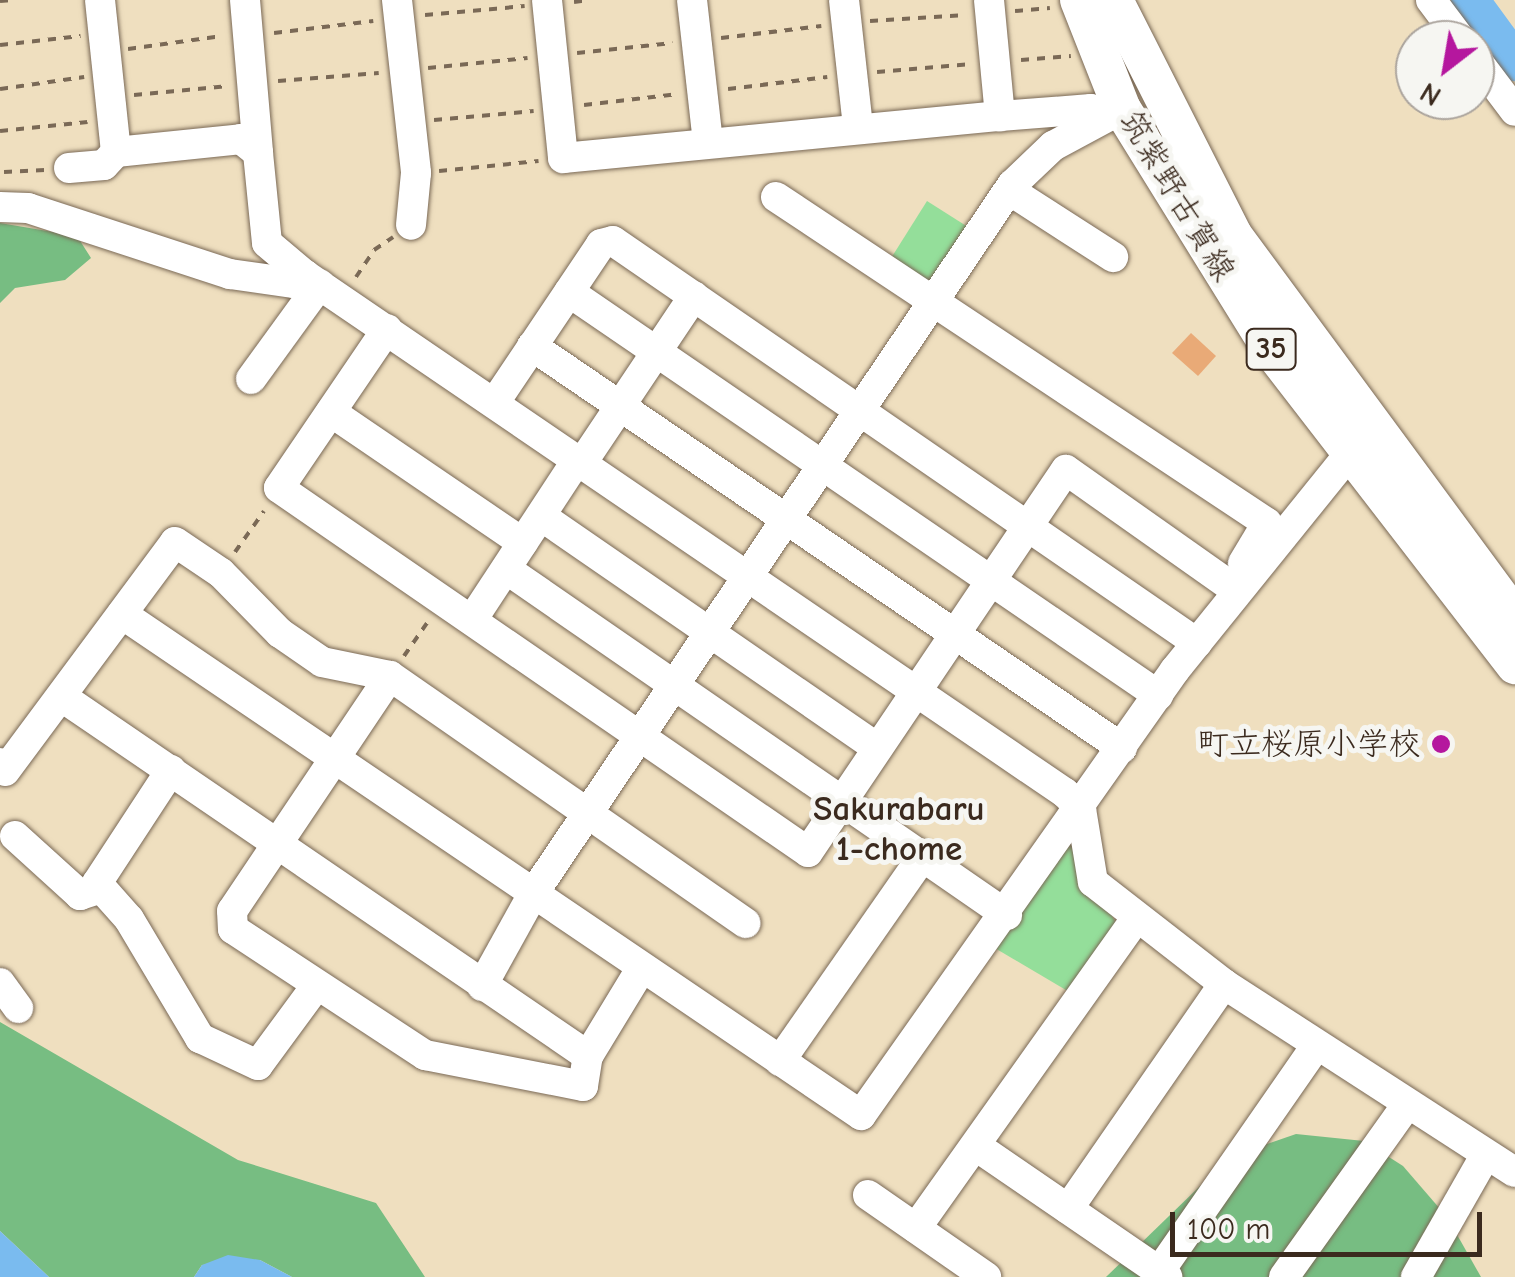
<!DOCTYPE html>
<html>
<head>
<meta charset="utf-8">
<style>
	body { margin:0 }
	#map { position:relative; width:1515px; height:1277px; overflow:hidden; background:#efdfbf; font-family:"Comic Neue","Klee One",sans-serif }
	div>[style] { position:absolute }
	.green>* { inset:0; background:#94de9a }
	.forest>* { inset:0; background:#77bd82 }
	.water>* { inset:0; background:#7abbef }
	.river>* { height:38px; margin:-19px; padding:0 19px; transform-origin:19px; border-radius:19px; background:#7abbef }
	.building>* { inset:0; background:#e9aa77 }
	.path>* { height:4px; margin-top:-2px; transform-origin:0; background:repeating-linear-gradient(90deg,#7a6956 0 8px,transparent 0 16px) }
	.roads { filter:drop-shadow(0 0 2px #7a6956) drop-shadow(0 0 2px #7a6956) }
	.minor>* { height:30px; margin:-15px; padding:0 15px; transform-origin:15px; border-radius:15px; background:#fff }
	.major>* { height:38px; margin:-19px; padding:0 19px; transform-origin:19px; border-radius:19px; background:#fff }
	.dots>* { width:28px; height:28px; translate:-50% -50%; box-sizing:border-box; border:5px solid #f6f6f2; border-radius:50% }
	span { translate:-50% -50%; white-space:nowrap; text-align:center; line-height:1.15; -webkit-text-stroke:10px #f6f6f2; paint-order:stroke }
	.shield-label span { padding:2px 8px; background:#f6f6f2; border:2px solid; border-radius:8px; -webkit-text-stroke-width:0 }
	.shield-label { font-size:30px; color:#3b2a1e; font-weight:700 }
	.street-label { font-size:32px; color:#3b2a1e }
	.poi-label { font-size:32px; color:#3b2a1e }
	.right { translate:-100% -50%; text-align:right }
	.neighbourhood-label { font-size:35px; color:#3b2a1e; font-weight:700 }
	.north { position:absolute; left:1395px; top:20px; width:100px; height:100px; box-sizing:border-box; background:#f6f6f2; border:2px solid #aba49d; border-radius:50%; rotate:211deg; font-size:28px; font-weight:700; line-height:40px; text-align:center; color:#3b2a1e }
	.north::after { content:''; display:block; margin:auto; width:35px; height:45px; background:#b5179e; clip-path:polygon(50% 0,100% 100%,50% 72%,0 100%) }
	.scale { position:absolute; left:1170px; top:1212px; width:312px; height:45px; box-sizing:border-box; border:5px solid #3b2a1e; border-top:0; padding-left:12px; font-size:30px; line-height:35px; white-space:nowrap; color:#3b2a1e; -webkit-text-stroke:8px #f6f6f2; paint-order:stroke }
</style>
</head>
<body>
<div id="map">
	<div class="green">
		<i style="clip-path:polygon(927px 201px,968px 227px,929px 288px,888px 263px)"></i>
		<i style="clip-path:polygon(1070px 836px,1119px 929px,1071px 993px,993px 947px)"></i>
	</div>
	<div class="forest">
		<i style="clip-path:polygon(0 223px,77px 236px,91px 258px,65px 280px,15px 288px,0 303px)"></i>
		<i style="clip-path:polygon(0 1022px,238px 1160px,376px 1203px,425px 1277px,292px 1277px,260px 1260px,202px 1265px,194px 1277px,49px 1277px,0 1231px)"></i>
		<i style="clip-path:polygon(1296px 1134px,1364px 1141px,1403px 1166px,1447px 1217px,1481px 1277px,1106px 1277px,1230px 1157px)"></i>
	</div>
	<div class="water">
		<i style="clip-path:polygon(0 1231px,49px 1277px,0 1277px)"></i>
		<i style="clip-path:polygon(228px 1255px,260px 1260px,292px 1277px,194px 1277px,202px 1265px)"></i>
	</div>
	<div class="river">
		<i style="left:1470px;top:0;width:77px;rotate:54deg"></i>
	</div>
	<div class="building">
		<i style="clip-path:polygon(1191px 333px,1216px 356px,1198px 376px,1172px 353px)"></i>
	</div>
	<div class="path">
		<i style="left:0;top:1px;width:13px;rotate:-4deg"></i>
		<i style="left:574px;top:2px;width:15px;rotate:-8deg"></i>
		<i style="left:1015px;top:11px;width:35px;rotate:-5deg"></i>
		<i style="left:425px;top:15px;width:100px;rotate:-5.1deg"></i>
		<i style="left:870px;top:21px;width:96px;rotate:-3.6deg"></i>
		<i style="left:274px;top:33px;width:100px;rotate:-6.9deg"></i>
		<i style="left:721px;top:38px;width:101px;rotate:-6.8deg"></i>
		<i style="left:0;top:45px;width:81px;rotate:-6.4deg"></i>
		<i style="left:128px;top:49px;width:95px;rotate:-7.9deg"></i>
		<i style="left:577px;top:53px;width:96px;rotate:-6deg"></i>
		<i style="left:1021px;top:60px;width:50px;rotate:-4.6deg"></i>
		<i style="left:428px;top:68px;width:100px;rotate:-5.7deg"></i>
		<i style="left:877px;top:72px;width:95px;rotate:-4.8deg"></i>
		<i style="left:278px;top:81px;width:101px;rotate:-4.5deg"></i>
		<i style="left:0;top:89px;width:85px;rotate:-8.1deg"></i>
		<i style="left:728px;top:89px;width:100px;rotate:-6.9deg"></i>
		<i style="left:134px;top:95px;width:95px;rotate:-5.4deg"></i>
		<i style="left:584px;top:105px;width:95px;rotate:-6.7deg"></i>
		<i style="left:434px;top:120px;width:100px;rotate:-5.1deg"></i>
		<i style="left:0;top:131px;width:88px;rotate:-5.8deg"></i>
		<i style="left:439px;top:171px;width:100px;rotate:-5.7deg"></i>
		<i style="left:4px;top:172px;width:41px;rotate:-2.8deg"></i>
		<i style="left:356px;top:277px;width:32px;rotate:-56deg"></i>
		<i style="left:374px;top:250px;width:23px;rotate:-34deg"></i>
		<i style="left:235px;top:552px;width:50px;rotate:-54.7deg"></i>
		<i style="left:404px;top:656px;width:40px;rotate:-55.1deg"></i>
	</div>
	<div class="roads">
		<div class="minor">
			<i style="left:100px;top:0;width:153px;rotate:84deg"></i>
			<i style="left:116px;top:152px;width:126px;rotate:-5.9deg"></i>
			<i style="left:241px;top:139px;width:22px;rotate:39deg"></i>
			<i style="left:258px;top:153px;width:90px;rotate:84.3deg"></i>
			<i style="left:267px;top:243px;width:50px;rotate:40.1deg"></i>
			<i style="left:305px;top:275px;width:920px;rotate:34.28deg"></i>
			<i style="left:1065px;top:793px;width:23px;rotate:45deg"></i>
			<i style="left:1081px;top:809px;width:74px;rotate:80.7deg"></i>
			<i style="left:1093px;top:882px;width:166px;rotate:37.9deg"></i>
			<i style="left:1224px;top:984px;width:346px;rotate:32.9deg"></i>
			<i style="left:245px;top:0;width:154px;rotate:85.1deg"></i>
			<i style="left:397px;top:0;width:174px;rotate:83.7deg"></i>
			<i style="left:416px;top:173px;width:52px;rotate:95.5deg"></i>
			<i style="left:547px;top:0;width:159px;rotate:84.2deg"></i>
			<i style="left:563px;top:158px;width:439px;rotate:-5.5deg"></i>
			<i style="left:1000px;top:116px;width:91px;rotate:-4.4deg"></i>
			<i style="left:1091px;top:109px;width:19px;rotate:21deg"></i>
			<i style="left:692px;top:0;width:144px;rotate:83.6deg"></i>
			<i style="left:844px;top:0;width:128px;rotate:83.7deg"></i>
			<i style="left:989px;top:0;width:117px;rotate:84.6deg"></i>
			<i style="left:1431px;top:0;width:50px;rotate:53.1deg"></i>
			<i style="left:1475px;top:58px;width:66px;rotate:53deg"></i>
			<i style="left:69px;top:168px;width:35px;rotate:-5deg"></i>
			<i style="left:104px;top:165px;width:18px;rotate:-47deg"></i>
			<i style="left:1009px;top:190px;width:124px;rotate:32.8deg"></i>
			<i style="left:776px;top:197px;width:589px;rotate:33.58deg"></i>
			<i style="left:1267px;top:523px;width:47px;rotate:121deg"></i>
			<i style="left:0;top:207px;width:28px;rotate:2deg"></i>
			<i style="left:28px;top:208px;width:213px;rotate:18.1deg"></i>
			<i style="left:230px;top:274px;width:65px;rotate:8deg"></i>
			<i style="left:294px;top:283px;width:14px;rotate:-36deg"></i>
			<i style="left:569px;top:292px;width:714px;rotate:34.38deg"></i>
			<i style="left:387px;top:329px;width:192px;rotate:124.2deg"></i>
			<i style="left:279px;top:488px;width:642px;rotate:34.53deg"></i>
			<i style="left:808px;top:852px;width:461px;rotate:-56deg"></i>
			<i style="left:1066px;top:470px;width:196px;rotate:35.2deg"></i>
			<i style="left:532px;top:346px;width:714px;rotate:34.27deg"></i>
			<i style="left:251px;top:379px;width:117px;rotate:-54deg"></i>
			<i style="left:495px;top:402px;width:190px;rotate:-56.1deg"></i>
			<i style="left:601px;top:244px;width:12px;rotate:-14deg"></i>
			<i style="left:613px;top:241px;width:709px;rotate:34.54deg"></i>
			<i style="left:331px;top:412px;width:232px;rotate:34.3deg"></i>
			<i style="left:582px;top:463px;width:201px;rotate:-56.2deg"></i>
			<i style="left:541px;top:516px;width:408px;rotate:34.6deg"></i>
			<i style="left:506px;top:569px;width:609px;rotate:34.63deg"></i>
			<i style="left:122px;top:614px;width:893px;rotate:34.14deg"></i>
			<i style="left:861px;top:1115px;width:545px;rotate:-54.79deg"></i>
			<i style="left:1175px;top:670px;width:282px;rotate:-51.1deg"></i>
			<i style="left:472px;top:620px;width:191px;rotate:-56.7deg"></i>
			<i style="left:390px;top:676px;width:283px;rotate:123.9deg"></i>
			<i style="left:232px;top:911px;width:18px;rotate:87deg"></i>
			<i style="left:233px;top:929px;width:230px;rotate:33.3deg"></i>
			<i style="left:425px;top:1055px;width:161px;rotate:11.1deg"></i>
			<i style="left:583px;top:1086px;width:30px;rotate:-81deg"></i>
			<i style="left:588px;top:1056px;width:102px;rotate:-58.7deg"></i>
			<i style="left:62px;top:697px;width:637px;rotate:34.31deg"></i>
			<i style="left:0;top:763px;width:9px;rotate:58deg"></i>
			<i style="left:5px;top:771px;width:285px;rotate:-53.4deg"></i>
			<i style="left:175px;top:542px;width:55px;rotate:34deg"></i>
			<i style="left:221px;top:573px;width:84px;rotate:45.5deg"></i>
			<i style="left:280px;top:633px;width:51px;rotate:34.6deg"></i>
			<i style="left:322px;top:662px;width:69px;rotate:11.6deg"></i>
			<i style="left:390px;top:676px;width:433px;rotate:34.8deg"></i>
			<i style="left:171px;top:770px;width:135px;rotate:123.2deg"></i>
			<i style="left:97px;top:883px;width:48px;rotate:48.4deg"></i>
			<i style="left:129px;top:919px;width:139px;rotate:59.2deg"></i>
			<i style="left:200px;top:1038px;width:64px;rotate:25deg"></i>
			<i style="left:258px;top:1065px;width:98px;rotate:-53.7deg"></i>
			<i style="left:15px;top:836px;width:88px;rotate:42.2deg"></i>
			<i style="left:80px;top:895px;width:22px;rotate:-18deg"></i>
			<i style="left:0;top:983px;width:31px;rotate:54deg"></i>
			<i style="left:482px;top:986px;width:105px;rotate:-61deg"></i>
			<i style="left:533px;top:894px;width:856px;rotate:-55.96deg"></i>
			<i style="left:1012px;top:185px;width:57px;rotate:-43.6deg"></i>
			<i style="left:1053px;top:146px;width:78px;rotate:-28.2deg"></i>
			<i style="left:780px;top:1061px;width:250px;rotate:-55.1deg"></i>
			<i style="left:976px;top:1146px;width:232px;rotate:34.4deg"></i>
			<i style="left:868px;top:1195px;width:144px;rotate:34.8deg"></i>
			<i style="left:1068px;top:1209px;width:274px;rotate:-55.3deg"></i>
			<i style="left:916px;top:1228px;width:379px;rotate:-54.6deg"></i>
			<i style="left:1159px;top:1272px;width:275px;rotate:-55.2deg"></i>
			<i style="left:1284px;top:1277px;width:210px;rotate:-54.5deg"></i>
			<i style="left:1416px;top:1277px;width:139px;rotate:-60.3deg"></i>
		</div>
		<div class="major">
			<i style="left:1079px;top:0;width:117px;rotate:68.5deg"></i>
			<i style="left:1122px;top:109px;width:281px;rotate:58.2deg"></i>
			<i style="left:1270px;top:348px;width:401px;rotate:52.3deg"></i>
			<i style="left:1114px;top:0;width:263px;rotate:63.1deg"></i>
			<i style="left:1233px;top:235px;width:476px;rotate:53.6deg"></i>
		</div>
	</div>
	<div class="dots">
		<i style="left:1441px;top:744px;background:#b5179e"></i>
	</div>
	<div class="shield-label">
		<span style="left:1271px;top:349px">35</span>
	</div>
	<div class="street-label">
		<span style="left:1177px;top:196px;rotate:59deg">筑紫野古賀線</span>
	</div>
	<div class="poi-label">
		<span class="right" style="left:1421px;top:744px">町立桜原小学校</span>
	</div>
	<div class="neighbourhood-label">
		<span style="left:899px;top:829px">Sakurabaru<br>1-chome</span>
	</div>
	<div class="north">N</div>
	<div class="scale">100 m</div>
</div>
</body>
</html>
